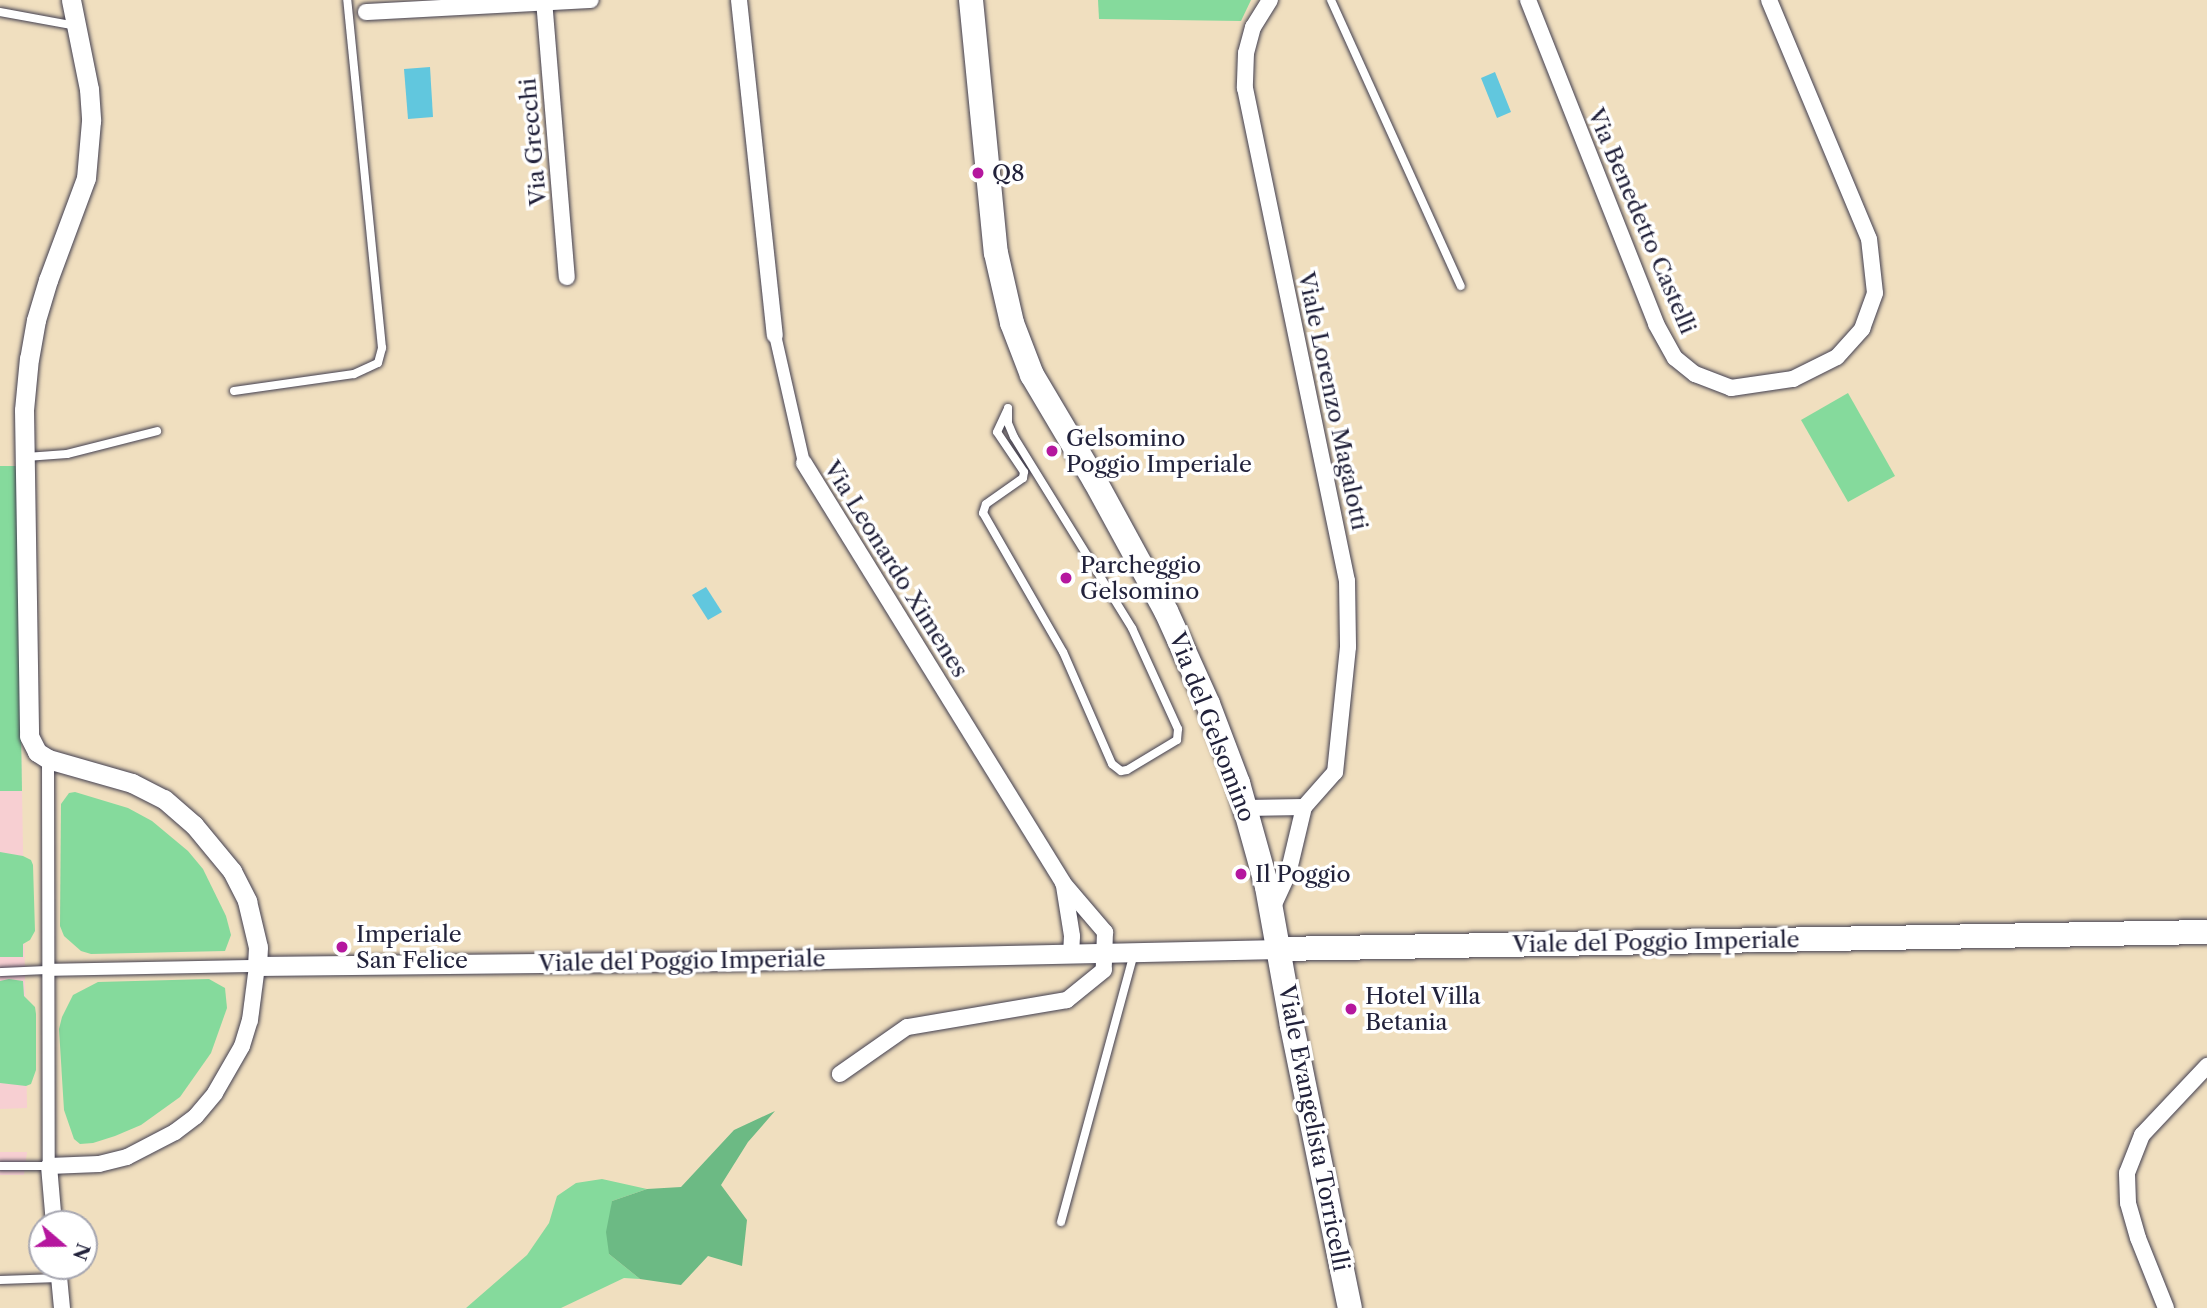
<!DOCTYPE html>
<html>
<head>
<meta charset="utf-8">
<style>
	body { margin:0 }
	#map { position:relative; width:2207px; height:1308px; overflow:hidden; background:#f0dfbf; font-family:"Libre Caslon Text",serif }
	div>[style] { position:absolute }
	.built>* { inset:0; background:#f7cfd2 }
	.green>* { inset:0; background:#85da9c }
	.forest>* { inset:0; background:#6cba84 }
	.water>* { inset:0; background:#61c7de }
	.roads { filter:drop-shadow(0 0 2px #413e4f) drop-shadow(0 0 2px #413e4f) }
	.service>* { height:8px; margin:-4px; padding:0 4px; transform-origin:4px; border-radius:4px; background:#fff }
	.pedestrian>* { height:12px; margin:-6px; padding:0 6px; transform-origin:6px; border-radius:6px; background:#fff }
	.minor>* { height:16px; margin:-8px; padding:0 8px; transform-origin:8px; border-radius:8px; background:#fff }
	.tertiary>* { height:19px; margin:-9.5px; padding:0 9.5px; transform-origin:9.5px; border-radius:9.5px; background:#fff }
	.primary>* { height:24px; margin:-12px; padding:0 12px; transform-origin:12px; border-radius:12px; background:#fff }
	.dots>* { width:19px; height:19px; translate:-50% -50%; box-sizing:border-box; border:4px solid #fff; border-radius:50% }
	span { translate:-50% -50%; white-space:nowrap; text-align:center; line-height:1.15; -webkit-text-stroke:7px #fff; paint-order:stroke }
	.street-label { font-size:23px; color:#22223b }
	.poi-label { font-size:23px; color:#22223b }
	.left { translate:0 -50%; text-align:left }
	.north { position:absolute; left:28px; top:1210px; width:70px; height:70px; box-sizing:border-box; background:#fff; border:2px solid #a7a7b1; border-radius:50%; rotate:110deg; font-size:19px; font-weight:700; line-height:28px; text-align:center; color:#22223b }
	.north::after { content:''; display:block; margin:auto; width:24px; height:32px; background:#b5179e; clip-path:polygon(50% 0,100% 100%,50% 72%,0 100%) }
</style>
</head>
<body>
<div id="map">
	<div class="built">
		<i style="clip-path:polygon(0 466px,17px 466px,27px 1108px,0 1109px)"></i>
		<i style="clip-path:polygon(0 1152px,27px 1152px,24px 1175px,0 1175px)"></i>
	</div>
	<div class="green">
		<i style="clip-path:polygon(1098px 0,1251px 0,1241px 21px,1099px 19px)"></i>
		<i style="clip-path:polygon(1848px 393px,1895px 476px,1848px 502px,1801px 420px)"></i>
		<i style="clip-path:polygon(0 466px,17px 466px,22px 791px,0 791px)"></i>
		<i style="clip-path:polygon(75px 792px,128px 808px,152px 821px,188px 851px,203px 869px,226px 916px,231px 935px,225px 951px,91px 954px,81px 951px,64px 936px,60px 926px,61px 804px,69px 793px)"></i>
		<i style="clip-path:polygon(0 852px,23px 856px,31px 860px,33px 865px,35px 931px,30px 940px,23px 944px,23px 957px,0 957px)"></i>
		<i style="clip-path:polygon(9px 979px,23px 981px,24px 996px,35px 1007px,36px 1014px,36px 1070px,31px 1084px,26px 1086px,0 1083px,0 981px)"></i>
		<i style="clip-path:polygon(209px 979px,225px 988px,227px 1008px,211px 1053px,180px 1097px,141px 1125px,115px 1136px,93px 1143px,80px 1144px,74px 1139px,64px 1110px,59px 1029px,62px 1017px,73px 995px,98px 982px)"></i>
		<i style="clip-path:polygon(602px 1179px,647px 1189px,612px 1201px,609px 1254px,640px 1279px,624px 1278px,561px 1308px,466px 1308px,527px 1255px,549px 1223px,557px 1196px,576px 1183px)"></i>
	</div>
	<div class="forest">
		<i style="clip-path:polygon(775px 1111px,748px 1142px,721px 1185px,747px 1220px,742px 1266px,708px 1256px,681px 1285px,640px 1279px,609px 1254px,606px 1232px,612px 1201px,647px 1189px,681px 1187px,734px 1130px)"></i>
	</div>
	<div class="water">
		<i style="clip-path:polygon(430px 67px,433px 117px,408px 119px,404px 69px)"></i>
		<i style="clip-path:polygon(1495px 72px,1511px 112px,1497px 118px,1481px 78px)"></i>
		<i style="clip-path:polygon(706px 587px,722px 612px,708px 620px,692px 595px)"></i>
	</div>
	<div class="roads">
		<div class="service">
			<i style="left:1331px;top:0;width:314px;rotate:65.6deg"></i>
			<i style="left:0;top:12px;width:77px;rotate:10.4deg"></i>
			<i style="left:234px;top:391px;width:121px;rotate:-8.1deg"></i>
			<i style="left:354px;top:374px;width:26px;rotate:-25deg"></i>
			<i style="left:378px;top:363px;width:16px;rotate:-75deg"></i>
			<i style="left:382px;top:348px;width:350px;rotate:-95.7deg"></i>
			<i style="left:1008px;top:408px;width:15px;rotate:90deg"></i>
			<i style="left:1008px;top:423px;width:15px;rotate:67deg"></i>
			<i style="left:1014px;top:437px;width:225px;rotate:58.3deg"></i>
			<i style="left:1132px;top:628px;width:111px;rotate:65.5deg"></i>
			<i style="left:1178px;top:729px;width:11px;rotate:95deg"></i>
			<i style="left:1177px;top:740px;width:58px;rotate:149deg"></i>
			<i style="left:1127px;top:770px;width:6px;rotate:171deg"></i>
			<i style="left:1121px;top:771px;width:11px;rotate:-142deg"></i>
			<i style="left:1112px;top:764px;width:122px;rotate:-113.6deg"></i>
			<i style="left:1063px;top:652px;width:160px;rotate:-119.9deg"></i>
			<i style="left:983px;top:513px;width:9px;rotate:-72deg"></i>
			<i style="left:986px;top:504px;width:45px;rotate:-35.1deg"></i>
			<i style="left:1023px;top:478px;width:6px;rotate:-81deg"></i>
			<i style="left:1024px;top:472px;width:48px;rotate:-124deg"></i>
			<i style="left:997px;top:432px;width:26px;rotate:-65deg"></i>
			<i style="left:26px;top:457px;width:41px;rotate:-4.2deg"></i>
			<i style="left:67px;top:454px;width:93px;rotate:-14.3deg"></i>
			<i style="left:0;top:972px;width:48px;rotate:-2.4deg"></i>
			<i style="left:0;top:1166px;width:49px"></i>
			<i style="left:1061px;top:1222px;width:279px;rotate:-74.8deg"></i>
			<i style="left:0;top:1280px;width:59px;rotate:-1.9deg"></i>
		</div>
		<div class="pedestrian">
			<i style="left:775px;top:335px;width:131px;rotate:77.2deg"></i>
			<i style="left:48px;top:759px;width:407px;rotate:89.9deg"></i>
			<i style="left:48px;top:970px;width:209px;rotate:-1.1deg"></i>
		</div>
		<div class="minor">
			<i style="left:544px;top:0;width:278px;rotate:85.3deg"></i>
			<i style="left:739px;top:0;width:337px;rotate:83.9deg"></i>
			<i style="left:1270px;top:0;width:32px;rotate:122deg"></i>
			<i style="left:1253px;top:27px;width:27px;rotate:105deg"></i>
			<i style="left:1246px;top:53px;width:35px;rotate:92deg"></i>
			<i style="left:1245px;top:88px;width:503px;rotate:78.31deg"></i>
			<i style="left:1347px;top:581px;width:66px;rotate:89.1deg"></i>
			<i style="left:1348px;top:647px;width:126px;rotate:95.9deg"></i>
			<i style="left:1335px;top:772px;width:47px;rotate:131.5deg"></i>
			<i style="left:1304px;top:807px;width:69px;rotate:103.4deg"></i>
			<i style="left:1288px;top:874px;width:41px;rotate:114.7deg"></i>
			<i style="left:1528px;top:0;width:348px;rotate:68.4deg"></i>
			<i style="left:1656px;top:324px;width:39px;rotate:61deg"></i>
			<i style="left:1675px;top:358px;width:26px;rotate:39deg"></i>
			<i style="left:1695px;top:374px;width:39px;rotate:21deg"></i>
			<i style="left:1731px;top:388px;width:63px;rotate:-8.3deg"></i>
			<i style="left:1793px;top:379px;width:49px;rotate:-26.6deg"></i>
			<i style="left:1837px;top:357px;width:38px;rotate:-48deg"></i>
			<i style="left:1862px;top:329px;width:38px;rotate:-70deg"></i>
			<i style="left:1875px;top:293px;width:54px;rotate:-96.3deg"></i>
			<i style="left:1869px;top:239px;width:259px;rotate:-112.7deg"></i>
			<i style="left:366px;top:12px;width:225px;rotate:-3.1deg"></i>
			<i style="left:804px;top:463px;width:493px;rotate:58.3deg"></i>
			<i style="left:1063px;top:883px;width:65px;rotate:49.4deg"></i>
			<i style="left:1105px;top:932px;width:38px;rotate:92deg"></i>
			<i style="left:1104px;top:970px;width:48px;rotate:141deg"></i>
			<i style="left:1067px;top:1000px;width:162px;rotate:170.4deg"></i>
			<i style="left:907px;top:1027px;width:82px;rotate:145deg"></i>
			<i style="left:1245px;top:808px;width:59px;rotate:-1deg"></i>
			<i style="left:1064px;top:886px;width:51px;rotate:80.9deg"></i>
			<i style="left:1072px;top:936px;width:18px;rotate:93deg"></i>
			<i style="left:54px;top:1224px;width:58px;rotate:-94.9deg"></i>
			<i style="left:49px;top:1166px;width:50px;rotate:-2.3deg"></i>
			<i style="left:99px;top:1164px;width:29px;rotate:-14deg"></i>
			<i style="left:127px;top:1157px;width:54px;rotate:-27.5deg"></i>
			<i style="left:175px;top:1132px;width:26px;rotate:-37deg"></i>
			<i style="left:196px;top:1116px;width:30px;rotate:-50deg"></i>
			<i style="left:215px;top:1093px;width:54px;rotate:-60.1deg"></i>
			<i style="left:242px;top:1046px;width:27px;rotate:-73deg"></i>
			<i style="left:250px;top:1020px;width:54px;rotate:-82.6deg"></i>
			<i style="left:58px;top:1266px;width:42px;rotate:84.6deg"></i>
			<i style="left:2166px;top:1308px;width:75px;rotate:-111.8deg"></i>
			<i style="left:2138px;top:1238px;width:36px;rotate:-106deg"></i>
			<i style="left:2128px;top:1203px;width:30px;rotate:-92deg"></i>
			<i style="left:2127px;top:1173px;width:41px;rotate:-68.5deg"></i>
			<i style="left:2142px;top:1135px;width:95px;rotate:-46.7deg"></i>
		</div>
		<div class="tertiary">
			<i style="left:71px;top:0;width:91px;rotate:78.6deg"></i>
			<i style="left:89px;top:89px;width:32px;rotate:86deg"></i>
			<i style="left:91px;top:121px;width:57px;rotate:95deg"></i>
			<i style="left:86px;top:178px;width:109px;rotate:110.4deg"></i>
			<i style="left:48px;top:280px;width:42px;rotate:106.7deg"></i>
			<i style="left:36px;top:320px;width:39px;rotate:100deg"></i>
			<i style="left:29px;top:358px;width:52px;rotate:95.5deg"></i>
			<i style="left:24px;top:410px;width:326px;rotate:89.1deg"></i>
			<i style="left:29px;top:736px;width:18px;rotate:63deg"></i>
			<i style="left:37px;top:752px;width:13px;rotate:32deg"></i>
			<i style="left:48px;top:759px;width:87px;rotate:15.9deg"></i>
			<i style="left:132px;top:783px;width:36px;rotate:27deg"></i>
			<i style="left:164px;top:799px;width:40px;rotate:41deg"></i>
			<i style="left:194px;top:825px;width:60px;rotate:50.4deg"></i>
			<i style="left:232px;top:871px;width:34px;rotate:63deg"></i>
			<i style="left:247px;top:901px;width:47px;rotate:76.6deg"></i>
			<i style="left:258px;top:947px;width:19px;rotate:93deg"></i>
			<i style="left:257px;top:966px;width:474px;rotate:-0.6deg"></i>
			<i style="left:731px;top:961px;width:548px;rotate:-1.25deg"></i>
		</div>
		<div class="primary">
			<i style="left:971px;top:0;width:254px;rotate:84.4deg"></i>
			<i style="left:996px;top:253px;width:72px;rotate:77.1deg"></i>
			<i style="left:1012px;top:323px;width:56px;rotate:69deg"></i>
			<i style="left:1032px;top:375px;width:123px;rotate:59.3deg"></i>
			<i style="left:1095px;top:481px;width:148px;rotate:61.4deg"></i>
			<i style="left:1166px;top:611px;width:102px;rotate:65.7deg"></i>
			<i style="left:1208px;top:704px;width:85px;rotate:69.2deg"></i>
			<i style="left:1238px;top:783px;width:108px;rotate:74.4deg"></i>
			<i style="left:1267px;top:887px;width:141px;rotate:79.8deg"></i>
			<i style="left:1292px;top:1026px;width:288px;rotate:78.4deg"></i>
			<i style="left:1279px;top:949px;width:928px;rotate:-1.05deg"></i>
		</div>
	</div>
	<div class="dots">
		<i style="left:978px;top:173px;background:#b5179e"></i>
		<i style="left:1052px;top:451px;background:#b5179e"></i>
		<i style="left:1066px;top:578px;background:#b5179e"></i>
		<i style="left:1241px;top:874px;background:#b5179e"></i>
		<i style="left:342px;top:947px;background:#b5179e"></i>
		<i style="left:1351px;top:1009px;background:#b5179e"></i>
	</div>
	<div class="street-label">
		<span style="left:533px;top:142px;rotate:-95deg">Via Grecchi</span>
		<span style="left:1642px;top:221px;rotate:67deg">Via Benedetto Castelli</span>
		<span style="left:1333px;top:401px;rotate:78deg">Viale Lorenzo Magalotti</span>
		<span style="left:896px;top:569px;rotate:58deg">Via Leonardo Ximenes</span>
		<span style="left:1212px;top:727px;rotate:69deg">Via del Gelsomino</span>
		<span style="left:1656px;top:942px;rotate:-1deg">Viale del Poggio Imperiale</span>
		<span style="left:682px;top:961px;rotate:-1deg">Viale del Poggio Imperiale</span>
		<span style="left:1314px;top:1128px;rotate:79deg">Viale Evangelista Torricelli</span>
	</div>
	<div class="poi-label">
		<span class="left" style="left:992px;top:173px">Q8</span>
		<span class="left" style="left:1066px;top:451px">Gelsomino<br>Poggio Imperiale</span>
		<span class="left" style="left:1080px;top:578px">Parcheggio<br>Gelsomino</span>
		<span class="left" style="left:1255px;top:874px">Il Poggio</span>
		<span class="left" style="left:356px;top:947px">Imperiale<br>San Felice</span>
		<span class="left" style="left:1365px;top:1009px">Hotel Villa<br>Betania</span>
	</div>
	<div class="north">N</div>
</div>
</body>
</html>
